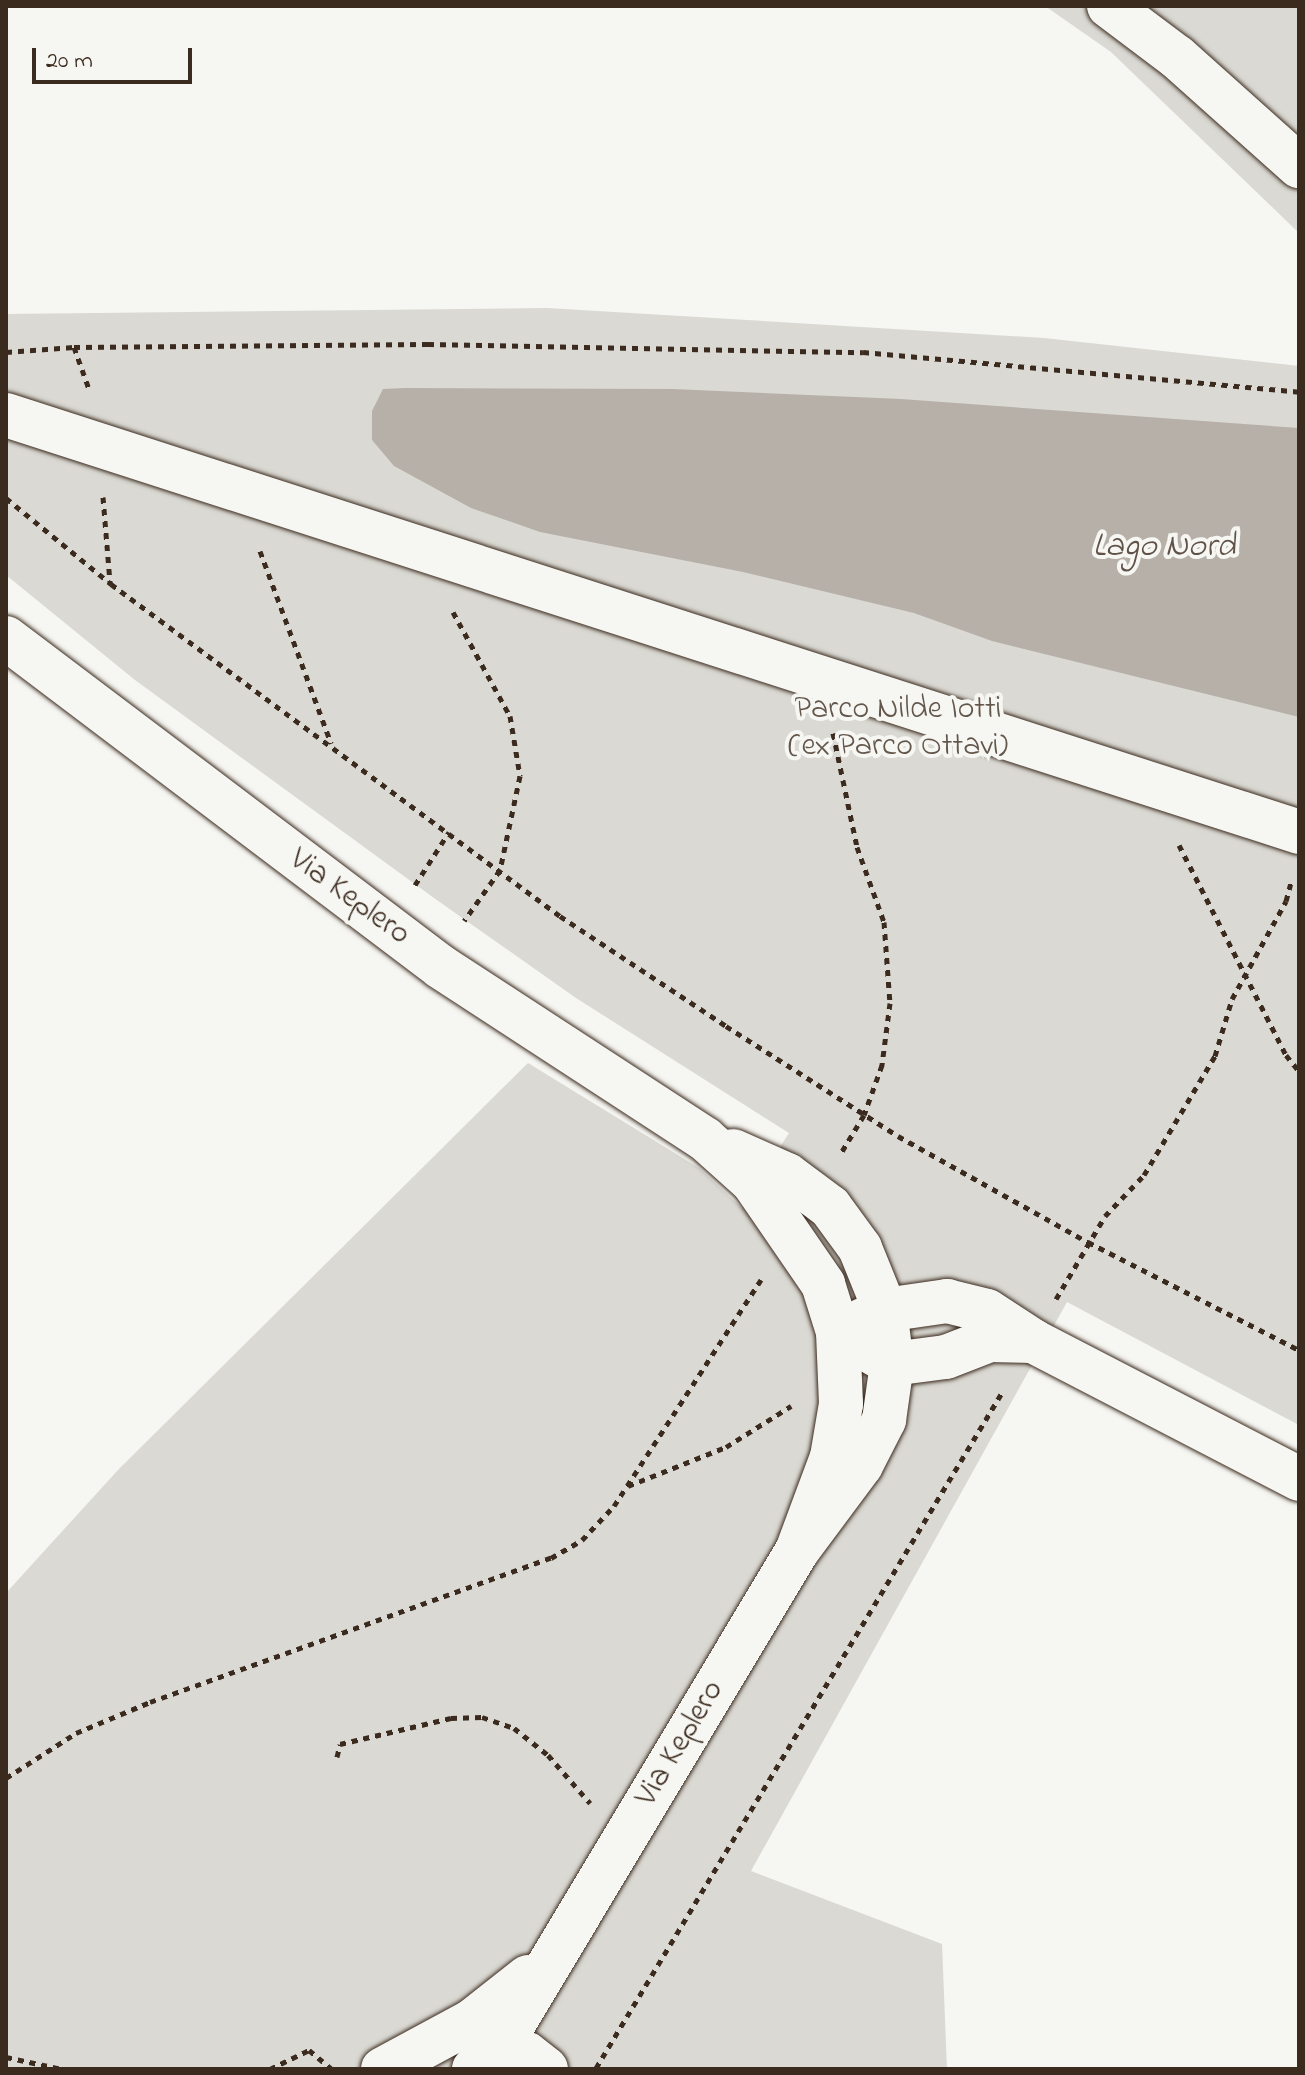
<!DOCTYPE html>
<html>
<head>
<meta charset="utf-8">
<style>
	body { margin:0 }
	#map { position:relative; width:1305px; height:2075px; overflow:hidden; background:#f6f6f2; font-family:"Indie Flower",sans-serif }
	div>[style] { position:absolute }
	.green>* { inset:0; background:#dad9d3 }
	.water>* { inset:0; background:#b6b0a9 }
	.path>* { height:5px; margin-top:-2.5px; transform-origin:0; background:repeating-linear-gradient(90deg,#3b2a1e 0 6px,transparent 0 12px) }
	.roads { filter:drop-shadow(0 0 2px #3b2a1e) drop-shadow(0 0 2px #3b2a1e) }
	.minor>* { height:44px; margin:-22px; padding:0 22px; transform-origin:22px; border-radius:22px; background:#f6f6f2 }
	span { translate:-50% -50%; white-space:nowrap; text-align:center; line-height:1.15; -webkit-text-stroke:8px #f6f6f2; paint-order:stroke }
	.park-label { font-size:32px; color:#63564b }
	.street-label { font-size:32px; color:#3b2a1e }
	.water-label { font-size:34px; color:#605248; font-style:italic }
	.frame { position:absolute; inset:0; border:8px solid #3b2a1e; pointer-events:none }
	.scale { position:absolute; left:32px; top:48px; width:160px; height:36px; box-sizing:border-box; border:4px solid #3b2a1e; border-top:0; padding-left:10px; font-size:24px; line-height:28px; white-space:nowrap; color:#3b2a1e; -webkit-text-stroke:6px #f6f6f2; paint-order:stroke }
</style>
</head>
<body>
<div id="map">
	<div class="green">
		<i style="clip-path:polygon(1045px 6px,1299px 6px,1299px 233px,1111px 52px)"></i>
		<i style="clip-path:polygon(547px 308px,1044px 338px,1299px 366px,1299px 1425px,1067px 1302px,751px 1871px,942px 1944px,947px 2069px,6px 2069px,6px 1593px,118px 1470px,528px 1063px,699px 1168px,742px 1208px,789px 1133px,576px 998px,434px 898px,135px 680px,6px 575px,6px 314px)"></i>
	</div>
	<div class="water">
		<i style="clip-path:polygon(405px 388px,673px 389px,901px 399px,1299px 428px,1299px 717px,992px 641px,914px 613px,743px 572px,540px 532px,471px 508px,394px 466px,372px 440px,372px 411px,383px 389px)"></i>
	</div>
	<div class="path">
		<i style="left:74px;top:347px;width:45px;rotate:70.3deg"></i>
		<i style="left:6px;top:352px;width:68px;rotate:-4.2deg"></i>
		<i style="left:74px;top:347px;width:354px;rotate:-0.5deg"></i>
		<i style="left:428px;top:344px;width:435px;rotate:1.1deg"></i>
		<i style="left:863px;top:352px;width:438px;rotate:5.2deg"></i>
		<i style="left:103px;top:497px;width:86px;rotate:85.3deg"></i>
		<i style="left:6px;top:498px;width:136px;rotate:39.3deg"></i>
		<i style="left:111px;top:584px;width:558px;rotate:36.48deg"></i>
		<i style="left:560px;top:916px;width:199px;rotate:33.5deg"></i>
		<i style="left:726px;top:1026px;width:204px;rotate:32.6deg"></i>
		<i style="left:898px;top:1136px;width:218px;rotate:29.2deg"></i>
		<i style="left:1088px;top:1242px;width:237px;rotate:27.1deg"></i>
		<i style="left:260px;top:551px;width:205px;rotate:69.7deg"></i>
		<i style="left:453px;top:612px;width:119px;rotate:61.3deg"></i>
		<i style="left:510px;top:716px;width:61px;rotate:80.5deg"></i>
		<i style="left:520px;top:776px;width:96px;rotate:102deg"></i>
		<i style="left:500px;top:870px;width:62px;rotate:125.2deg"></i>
		<i style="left:833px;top:733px;width:116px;rotate:78.1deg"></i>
		<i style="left:857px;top:847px;width:80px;rotate:70.2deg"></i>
		<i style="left:884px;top:922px;width:81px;rotate:85.8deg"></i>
		<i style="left:890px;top:1003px;width:63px;rotate:97.4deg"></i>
		<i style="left:882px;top:1065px;width:53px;rotate:109.8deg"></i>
		<i style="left:864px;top:1115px;width:44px;rotate:121.2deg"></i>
		<i style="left:1179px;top:845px;width:236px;rotate:63deg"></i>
		<i style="left:1286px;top:1055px;width:21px;rotate:51deg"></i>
		<i style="left:415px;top:885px;width:63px;rotate:-57.3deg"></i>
		<i style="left:1056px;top:1299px;width:96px;rotate:-59.4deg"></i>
		<i style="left:1105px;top:1216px;width:57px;rotate:-46.4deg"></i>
		<i style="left:1144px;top:1175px;width:139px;rotate:-59.2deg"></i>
		<i style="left:1215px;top:1056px;width:59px;rotate:-73.4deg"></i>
		<i style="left:1232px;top:999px;width:112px;rotate:-61.1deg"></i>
		<i style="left:1286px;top:901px;width:23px;rotate:-75deg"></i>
		<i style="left:628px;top:1486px;width:105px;rotate:-21.7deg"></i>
		<i style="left:726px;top:1447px;width:77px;rotate:-32.2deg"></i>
		<i style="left:337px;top:1757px;width:13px;rotate:-77deg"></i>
		<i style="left:340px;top:1744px;width:114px;rotate:-13.2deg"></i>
		<i style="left:451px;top:1718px;width:31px;rotate:-2deg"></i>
		<i style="left:482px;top:1717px;width:34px;rotate:19deg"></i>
		<i style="left:514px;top:1728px;width:43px;rotate:38.5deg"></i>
		<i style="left:548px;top:1755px;width:64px;rotate:48.8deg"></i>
		<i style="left:6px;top:1778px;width:83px;rotate:-32.7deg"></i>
		<i style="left:76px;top:1733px;width:80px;rotate:-22.7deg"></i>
		<i style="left:150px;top:1702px;width:426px;rotate:-19.8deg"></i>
		<i style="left:551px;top:1558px;width:36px;rotate:-30deg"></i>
		<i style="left:582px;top:1540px;width:47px;rotate:-46.7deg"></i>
		<i style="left:614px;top:1506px;width:270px;rotate:-57deg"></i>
		<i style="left:6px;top:2057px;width:57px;rotate:12.1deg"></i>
		<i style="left:596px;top:2068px;width:790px;rotate:-58.99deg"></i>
		<i style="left:270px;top:2069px;width:43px;rotate:-26deg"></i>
		<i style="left:309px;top:2050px;width:30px;rotate:40deg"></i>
	</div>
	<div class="roads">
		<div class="minor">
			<i style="left:1109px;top:6px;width:85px;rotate:36.9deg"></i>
			<i style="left:1177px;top:57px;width:164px;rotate:41.8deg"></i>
			<i style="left:6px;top:415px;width:1359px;rotate:17.87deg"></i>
			<i style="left:6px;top:638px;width:545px;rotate:37.1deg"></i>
			<i style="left:441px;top:967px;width:315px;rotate:33.1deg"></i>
			<i style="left:705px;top:1139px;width:64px;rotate:41.9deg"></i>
			<i style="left:753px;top:1182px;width:124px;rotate:55.5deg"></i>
			<i style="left:823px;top:1284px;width:50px;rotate:72.6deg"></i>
			<i style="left:838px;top:1332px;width:72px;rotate:87.6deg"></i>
			<i style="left:841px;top:1404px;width:54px;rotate:99.6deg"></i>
			<i style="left:832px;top:1457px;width:100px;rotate:110.4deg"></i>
			<i style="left:859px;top:1322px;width:29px;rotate:-25deg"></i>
			<i style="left:885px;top:1310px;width:63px;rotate:-8.3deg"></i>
			<i style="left:947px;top:1301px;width:41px;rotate:14deg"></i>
			<i style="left:987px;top:1311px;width:55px;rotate:33.1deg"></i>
			<i style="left:1033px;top:1341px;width:300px;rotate:27.4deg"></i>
			<i style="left:868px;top:1350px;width:28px;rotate:30deg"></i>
			<i style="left:892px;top:1364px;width:54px;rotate:-7.4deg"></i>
			<i style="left:946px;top:1357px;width:47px;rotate:-21.1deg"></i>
			<i style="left:990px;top:1340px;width:43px;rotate:1.3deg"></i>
			<i style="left:496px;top:2043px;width:33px;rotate:20deg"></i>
			<i style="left:527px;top:2054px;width:24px;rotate:38deg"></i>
			<i style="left:383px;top:2069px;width:101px;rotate:-28.3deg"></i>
			<i style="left:472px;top:2021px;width:71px;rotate:-38.2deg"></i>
			<i style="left:474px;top:2069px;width:55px;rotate:-47.9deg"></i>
			<i style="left:511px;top:2028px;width:556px;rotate:-59.05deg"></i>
			<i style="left:797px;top:1551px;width:107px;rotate:-53.3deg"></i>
			<i style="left:861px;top:1465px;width:51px;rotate:-62.9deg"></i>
			<i style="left:884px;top:1420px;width:57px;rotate:-81.9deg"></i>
			<i style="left:892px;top:1364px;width:54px;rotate:-97.4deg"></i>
			<i style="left:885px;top:1310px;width:67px;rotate:-112deg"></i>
			<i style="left:860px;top:1248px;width:51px;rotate:-126.2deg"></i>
			<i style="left:830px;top:1207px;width:54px;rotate:-143.3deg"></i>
			<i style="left:787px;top:1175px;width:59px;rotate:-156deg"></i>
		</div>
	</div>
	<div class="park-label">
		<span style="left:898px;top:729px">Parco Nilde Iotti<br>(ex Parco Ottavi)</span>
	</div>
	<div class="street-label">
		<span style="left:349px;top:898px;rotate:36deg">Via Keplero</span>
		<span style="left:681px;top:1744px;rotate:-59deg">Via Keplero</span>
	</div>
	<div class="water-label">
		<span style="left:1164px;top:548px">Lago Nord</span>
	</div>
	<div class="frame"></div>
	<div class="scale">20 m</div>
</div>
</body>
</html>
